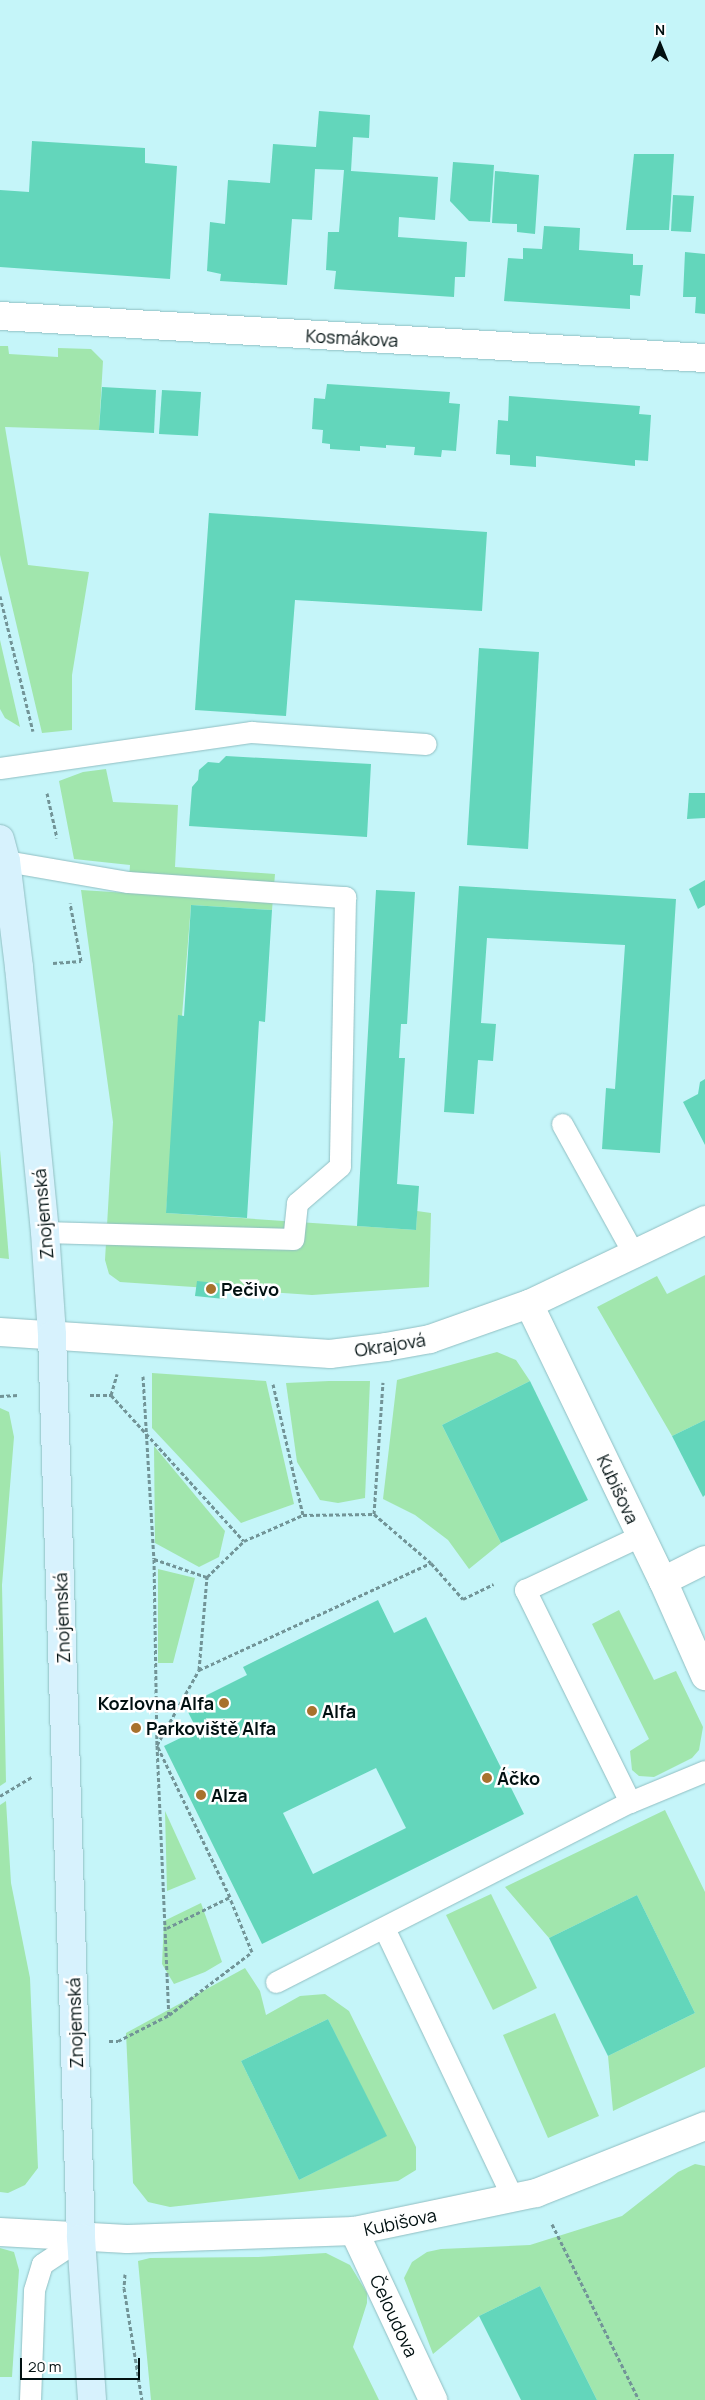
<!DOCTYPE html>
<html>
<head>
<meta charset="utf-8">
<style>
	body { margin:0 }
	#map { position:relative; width:705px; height:2400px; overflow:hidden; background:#c5f5f9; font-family:Manrope,sans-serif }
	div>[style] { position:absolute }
	.green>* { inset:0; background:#a1e6ad }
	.building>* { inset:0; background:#63d6bb }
	.path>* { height:3px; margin-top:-1.5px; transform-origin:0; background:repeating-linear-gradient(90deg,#729497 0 4px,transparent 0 6.5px) }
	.roads { filter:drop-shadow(0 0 1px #90bec2) drop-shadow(0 0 1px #90bec2) }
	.lane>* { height:21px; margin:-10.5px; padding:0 10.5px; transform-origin:10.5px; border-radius:10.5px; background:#fff }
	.street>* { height:28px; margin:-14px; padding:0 14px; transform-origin:14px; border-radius:14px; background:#fff }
	.secondary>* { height:28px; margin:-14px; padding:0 14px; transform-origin:14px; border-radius:14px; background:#d7f2fd }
	.dots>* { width:14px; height:14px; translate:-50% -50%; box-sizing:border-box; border:2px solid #fff; border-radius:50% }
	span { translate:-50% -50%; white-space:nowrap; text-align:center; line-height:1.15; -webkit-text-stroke:5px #fff; paint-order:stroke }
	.street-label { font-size:18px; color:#011011 }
	.poi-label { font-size:18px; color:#011011; font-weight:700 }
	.left { translate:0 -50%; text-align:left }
	.right { translate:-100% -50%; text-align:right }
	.north { position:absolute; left:635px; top:20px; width:50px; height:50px; -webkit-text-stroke:4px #fff; paint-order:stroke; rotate:0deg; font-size:14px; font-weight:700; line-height:20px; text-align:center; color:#011011 }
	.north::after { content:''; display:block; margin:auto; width:18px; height:22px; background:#011011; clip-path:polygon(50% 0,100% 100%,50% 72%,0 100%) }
	.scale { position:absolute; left:20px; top:2358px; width:120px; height:22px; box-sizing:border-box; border:2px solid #011011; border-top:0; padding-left:6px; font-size:15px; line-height:18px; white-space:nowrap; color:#011011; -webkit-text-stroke:4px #fff; paint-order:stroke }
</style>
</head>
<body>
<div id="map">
	<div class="green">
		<i style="clip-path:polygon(0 346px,8px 346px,9px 354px,58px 357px,58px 348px,91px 349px,103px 361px,99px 430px,5px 427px,28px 565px,89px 572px,72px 675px,72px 730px,42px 733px,0 555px)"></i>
		<i style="clip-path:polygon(0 640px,20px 727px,5px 718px,0 709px)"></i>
		<i style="clip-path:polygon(106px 769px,113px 802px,178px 805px,175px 867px,275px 874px,272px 910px,191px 905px,166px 1213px,416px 1230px,417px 1211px,431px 1213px,429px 1287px,312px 1295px,120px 1282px,109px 1274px,105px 1260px,113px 1122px,81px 890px,128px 893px,130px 865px,74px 859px,59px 781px,83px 772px)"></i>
		<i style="clip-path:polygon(0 1150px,9px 1259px,0 1258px)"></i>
		<i style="clip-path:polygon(705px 1275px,705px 1420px,672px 1436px,597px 1307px,657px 1276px,667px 1294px)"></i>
		<i style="clip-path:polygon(497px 1352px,516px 1360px,530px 1381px,442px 1425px,501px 1543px,469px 1569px,448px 1540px,415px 1515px,383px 1499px,397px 1380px)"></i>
		<i style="clip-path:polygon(152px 1373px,266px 1381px,294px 1504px,241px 1523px,152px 1428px)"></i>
		<i style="clip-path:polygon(329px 1381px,370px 1381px,365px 1498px,338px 1503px,320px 1500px,297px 1462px,286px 1383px)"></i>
		<i style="clip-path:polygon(0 1408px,9px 1412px,14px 1437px,2px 1585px,6px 1782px,0 1786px)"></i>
		<i style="clip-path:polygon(154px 1446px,225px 1531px,219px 1557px,199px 1567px,155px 1543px)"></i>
		<i style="clip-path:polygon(158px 1569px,195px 1578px,173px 1663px,158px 1663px)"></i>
		<i style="clip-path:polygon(619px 1610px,654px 1680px,676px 1671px,703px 1727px,699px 1750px,692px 1758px,654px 1777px,639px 1776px,632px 1770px,630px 1751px,649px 1739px,592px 1624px)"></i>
		<i style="clip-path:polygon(6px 1801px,11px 1883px,30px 1978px,38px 2168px,25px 2185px,8px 2193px,0 2192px,0 1805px)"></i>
		<i style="clip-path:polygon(665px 1810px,705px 1892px,705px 2067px,613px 2111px,608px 2056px,695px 2013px,637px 1895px,549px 1938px,505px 1887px)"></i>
		<i style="clip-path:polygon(165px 1811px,196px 1879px,167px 1891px)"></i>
		<i style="clip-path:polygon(491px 1894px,537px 1988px,493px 2010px,446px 1915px)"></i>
		<i style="clip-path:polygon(201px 1903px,222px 1962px,205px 1972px,174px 1984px,162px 1964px,164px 1921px)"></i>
		<i style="clip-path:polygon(evenodd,245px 1968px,260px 1991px,266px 2015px,300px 1996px,325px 1994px,349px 2011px,416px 2147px,416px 2170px,398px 2181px,170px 2207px,148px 2202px,133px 2183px,126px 2033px,245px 1968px,328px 2019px,386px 2136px,299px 2180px,241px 2061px,328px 2019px)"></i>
		<i style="clip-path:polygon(555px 2013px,599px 2116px,548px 2138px,503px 2035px)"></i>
		<i style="clip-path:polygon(695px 2164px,705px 2166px,705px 2400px,597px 2400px,540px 2286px,479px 2316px,433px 2354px,404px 2278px,412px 2262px,427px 2252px,441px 2249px,530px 2245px,622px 2216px,678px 2172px)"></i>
		<i style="clip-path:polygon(0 2248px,14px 2252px,19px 2270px,12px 2377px,0 2377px)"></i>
		<i style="clip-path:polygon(326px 2253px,350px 2265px,367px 2293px,367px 2303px,353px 2347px,379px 2400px,151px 2400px,138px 2261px,150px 2258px,258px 2257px)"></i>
	</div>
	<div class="building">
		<i style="clip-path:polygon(319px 111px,370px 115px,369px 138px,353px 137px,351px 171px,438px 177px,435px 220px,399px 217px,398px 237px,467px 242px,465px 277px,455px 277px,454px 297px,334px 289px,336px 271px,326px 270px,328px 232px,339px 232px,344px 170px,315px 169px,312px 220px,292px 219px,287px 285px,220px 281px,221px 274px,207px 271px,210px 222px,225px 224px,228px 180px,270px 183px,273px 144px,316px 147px)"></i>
		<i style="clip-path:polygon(32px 141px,145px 148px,145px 163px,177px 166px,170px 279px,0 267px,0 190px,29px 192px)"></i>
		<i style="clip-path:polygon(634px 154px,674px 154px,669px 230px,626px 230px)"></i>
		<i style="clip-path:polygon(453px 162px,494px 165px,490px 222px,469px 221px,450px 201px)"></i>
		<i style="clip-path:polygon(495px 171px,539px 175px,535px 234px,517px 232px,517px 224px,492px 223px)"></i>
		<i style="clip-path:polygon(673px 195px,694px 196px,691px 232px,671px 231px)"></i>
		<i style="clip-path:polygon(544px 226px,580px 228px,579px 250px,633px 254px,633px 265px,643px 265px,640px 296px,630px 295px,630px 309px,504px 301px,508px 258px,523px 259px,523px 248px,542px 249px)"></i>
		<i style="clip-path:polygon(685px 252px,705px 254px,705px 314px,695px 313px,696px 297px,683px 297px)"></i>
		<i style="clip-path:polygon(327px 384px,450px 392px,449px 403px,460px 404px,456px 451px,442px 450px,441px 457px,414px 455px,415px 447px,386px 445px,386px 448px,360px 446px,360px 451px,330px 449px,330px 444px,322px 443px,323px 430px,312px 429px,314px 398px,325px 399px)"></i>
		<i style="clip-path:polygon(102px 387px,156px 390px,154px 433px,99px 430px)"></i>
		<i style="clip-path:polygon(162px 390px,201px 392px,198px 436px,159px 434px)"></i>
		<i style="clip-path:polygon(509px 396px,640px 406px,639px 414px,651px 415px,648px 461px,635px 460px,635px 466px,536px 456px,536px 467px,510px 465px,510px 455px,496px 454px,498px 420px,508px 421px)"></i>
		<i style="clip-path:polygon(209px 513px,487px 532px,482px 611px,295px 600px,286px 716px,195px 710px)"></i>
		<i style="clip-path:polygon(479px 648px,539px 652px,528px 849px,467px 845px)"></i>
		<i style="clip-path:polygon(226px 756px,371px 764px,367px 837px,189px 826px,192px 787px,198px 780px,199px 770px,208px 762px,219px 763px)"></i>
		<i style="clip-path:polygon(689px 793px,705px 793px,705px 818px,687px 819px)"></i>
		<i style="clip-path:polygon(705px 880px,705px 905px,698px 909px,689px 889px)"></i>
		<i style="clip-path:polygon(459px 886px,676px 899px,660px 1153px,602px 1149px,606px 1088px,615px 1089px,625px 945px,487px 938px,481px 1023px,496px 1024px,493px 1061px,478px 1060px,474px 1114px,444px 1112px)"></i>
		<i style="clip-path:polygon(376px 890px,415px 892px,407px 1024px,401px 1024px,399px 1058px,405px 1058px,397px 1184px,419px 1186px,416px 1230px,357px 1226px)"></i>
		<i style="clip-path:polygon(191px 905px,272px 910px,265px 1022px,259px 1021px,247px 1218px,166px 1213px,178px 1015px,184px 1016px)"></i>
		<i style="clip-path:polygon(705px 1079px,705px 1145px,683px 1102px,698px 1094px,700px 1082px)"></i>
		<i style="clip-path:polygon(197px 1281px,225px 1284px,224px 1299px,195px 1296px)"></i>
		<i style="clip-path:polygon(530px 1381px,588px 1500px,501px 1543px,442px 1425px)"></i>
		<i style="clip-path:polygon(705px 1420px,705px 1495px,703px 1497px,672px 1436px)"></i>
		<i style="clip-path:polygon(evenodd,378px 1600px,394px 1633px,426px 1617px,524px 1814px,262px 1944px,164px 1746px,197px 1730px,185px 1706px,247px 1675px,243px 1667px,378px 1600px,376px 1768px,406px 1828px,313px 1874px,283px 1813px,376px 1768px)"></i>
		<i style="clip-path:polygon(637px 1895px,695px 2013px,608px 2056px,549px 1938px)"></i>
		<i style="clip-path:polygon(328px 2019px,387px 2136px,299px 2180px,241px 2061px)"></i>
		<i style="clip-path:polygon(540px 2286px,597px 2400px,521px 2400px,479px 2316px)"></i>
	</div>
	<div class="path">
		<i style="left:0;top:596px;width:139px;rotate:76.3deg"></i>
		<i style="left:47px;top:793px;width:46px;rotate:77.5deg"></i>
		<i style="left:53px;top:963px;width:28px;rotate:-4deg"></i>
		<i style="left:81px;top:961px;width:59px;rotate:-100.7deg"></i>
		<i style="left:143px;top:1376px;width:183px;rotate:86.6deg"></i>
		<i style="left:154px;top:1559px;width:186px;rotate:89.1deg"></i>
		<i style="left:157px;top:1745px;width:270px;rotate:87.5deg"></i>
		<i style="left:273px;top:1384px;width:134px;rotate:77.1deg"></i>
		<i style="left:90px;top:1395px;width:21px"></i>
		<i style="left:111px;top:1395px;width:197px;rotate:47.7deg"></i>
		<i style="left:111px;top:1395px;width:22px;rotate:-74deg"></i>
		<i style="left:0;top:1396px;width:18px;rotate:-3deg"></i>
		<i style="left:374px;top:1514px;width:132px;rotate:-86.1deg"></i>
		<i style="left:154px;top:1559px;width:56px;rotate:18.8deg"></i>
		<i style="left:199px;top:1670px;width:255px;rotate:-24.8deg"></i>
		<i style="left:0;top:1796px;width:37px;rotate:-31deg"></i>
		<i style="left:167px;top:1928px;width:70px;rotate:-26.2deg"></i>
		<i style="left:230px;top:1897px;width:169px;rotate:-115.7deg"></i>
		<i style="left:157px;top:1745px;width:86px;rotate:-60.8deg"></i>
		<i style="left:199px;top:1670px;width:93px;rotate:-85.1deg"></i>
		<i style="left:207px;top:1577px;width:52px;rotate:-44.2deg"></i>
		<i style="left:244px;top:1541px;width:64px;rotate:-23.8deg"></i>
		<i style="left:303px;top:1515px;width:71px;rotate:-0.8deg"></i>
		<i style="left:374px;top:1514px;width:75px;rotate:40.7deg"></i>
		<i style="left:431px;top:1563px;width:48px;rotate:48.4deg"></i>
		<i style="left:463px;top:1599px;width:34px;rotate:-26deg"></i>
		<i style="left:109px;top:2041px;width:9px"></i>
		<i style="left:118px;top:2041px;width:57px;rotate:-27deg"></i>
		<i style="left:169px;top:2015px;width:104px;rotate:-37.2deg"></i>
		<i style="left:252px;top:1952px;width:58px;rotate:-112.2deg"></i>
		<i style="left:552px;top:2224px;width:196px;rotate:63.7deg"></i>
		<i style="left:125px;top:2274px;width:14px;rotate:94deg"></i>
		<i style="left:124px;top:2288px;width:113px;rotate:80.9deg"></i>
	</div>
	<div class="roads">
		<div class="lane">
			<i style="left:0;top:768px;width:254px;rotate:-8.2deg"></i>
			<i style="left:251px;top:732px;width:175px;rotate:3.9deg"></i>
			<i style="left:6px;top:861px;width:124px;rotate:9.8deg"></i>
			<i style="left:128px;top:882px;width:218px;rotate:4deg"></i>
			<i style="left:345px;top:897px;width:269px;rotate:91.1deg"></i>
			<i style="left:340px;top:1166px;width:57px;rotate:139.3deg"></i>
			<i style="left:297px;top:1203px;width:36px;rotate:96deg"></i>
			<i style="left:293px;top:1239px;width:248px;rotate:-178.4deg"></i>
			<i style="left:562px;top:1124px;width:151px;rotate:61.1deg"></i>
			<i style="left:630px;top:1802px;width:237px;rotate:-116.3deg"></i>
			<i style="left:525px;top:1590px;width:127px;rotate:-25.2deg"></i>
			<i style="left:384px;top:1928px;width:300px;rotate:64.5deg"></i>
			<i style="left:276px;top:1982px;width:397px;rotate:-27deg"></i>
			<i style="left:630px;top:1802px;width:81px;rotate:-22.5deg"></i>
			<i style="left:30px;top:2400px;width:110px;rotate:-87.9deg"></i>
			<i style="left:34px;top:2290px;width:27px;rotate:-73deg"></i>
			<i style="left:42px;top:2264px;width:47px;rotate:-33.7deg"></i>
		</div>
		<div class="street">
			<i style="left:0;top:316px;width:706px;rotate:3.41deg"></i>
			<i style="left:529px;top:1304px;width:308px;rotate:64.2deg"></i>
			<i style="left:663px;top:1581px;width:104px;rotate:66.1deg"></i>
			<i style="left:0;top:1332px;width:331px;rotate:3.8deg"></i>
			<i style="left:330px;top:1354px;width:56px;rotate:-7.1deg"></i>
			<i style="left:386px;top:1347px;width:45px;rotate:-10.3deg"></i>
			<i style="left:430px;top:1339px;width:105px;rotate:-19.5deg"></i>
			<i style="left:529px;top:1304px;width:195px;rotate:-25.5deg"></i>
			<i style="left:663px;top:1581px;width:47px;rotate:-26.6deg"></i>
			<i style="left:354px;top:2231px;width:187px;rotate:64.9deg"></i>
			<i style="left:0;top:2232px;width:127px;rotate:3.2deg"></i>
			<i style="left:127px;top:2239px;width:227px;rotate:-2deg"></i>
			<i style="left:354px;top:2231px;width:186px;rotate:-11.8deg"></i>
			<i style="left:536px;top:2193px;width:182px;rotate:-21.6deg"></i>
		</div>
		<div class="secondary">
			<i style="left:0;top:839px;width:23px;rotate:75deg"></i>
			<i style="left:6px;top:861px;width:107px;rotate:83deg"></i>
			<i style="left:19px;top:967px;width:266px;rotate:84.4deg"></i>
			<i style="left:45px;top:1232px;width:103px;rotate:86.1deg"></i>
			<i style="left:52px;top:1335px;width:903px;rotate:88.16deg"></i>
			<i style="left:81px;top:2238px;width:162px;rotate:86.1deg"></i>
		</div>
	</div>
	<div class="dots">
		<i style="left:211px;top:1289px;background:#a8722d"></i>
		<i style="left:224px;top:1703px;background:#a8722d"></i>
		<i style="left:312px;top:1711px;background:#a8722d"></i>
		<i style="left:136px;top:1728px;background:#a8722d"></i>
		<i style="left:487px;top:1778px;background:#a8722d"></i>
		<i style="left:201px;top:1795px;background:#a8722d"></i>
	</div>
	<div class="street-label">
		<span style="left:352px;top:338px;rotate:3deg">Kosmákova</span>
		<span style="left:43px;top:1214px;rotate:-95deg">Znojemská</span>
		<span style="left:390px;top:1345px;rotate:-9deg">Okrajová</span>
		<span style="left:618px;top:1489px;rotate:65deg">Kubišova</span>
		<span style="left:62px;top:1618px;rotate:-92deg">Znojemská</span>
		<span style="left:75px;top:2023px;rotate:-92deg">Znojemská</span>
		<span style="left:400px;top:2222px;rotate:-12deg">Kubišova</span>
		<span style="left:394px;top:2316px;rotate:65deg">Čeloudova</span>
	</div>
	<div class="poi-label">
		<span class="left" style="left:221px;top:1289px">Pečivo</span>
		<span class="right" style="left:214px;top:1703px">Kozlovna Alfa</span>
		<span class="left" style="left:322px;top:1711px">Alfa</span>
		<span class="left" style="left:146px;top:1728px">Parkoviště Alfa</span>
		<span class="left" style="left:497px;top:1778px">Áčko</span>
		<span class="left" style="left:211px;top:1795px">Alza</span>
	</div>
	<div class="north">N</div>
	<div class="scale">20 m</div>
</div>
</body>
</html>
